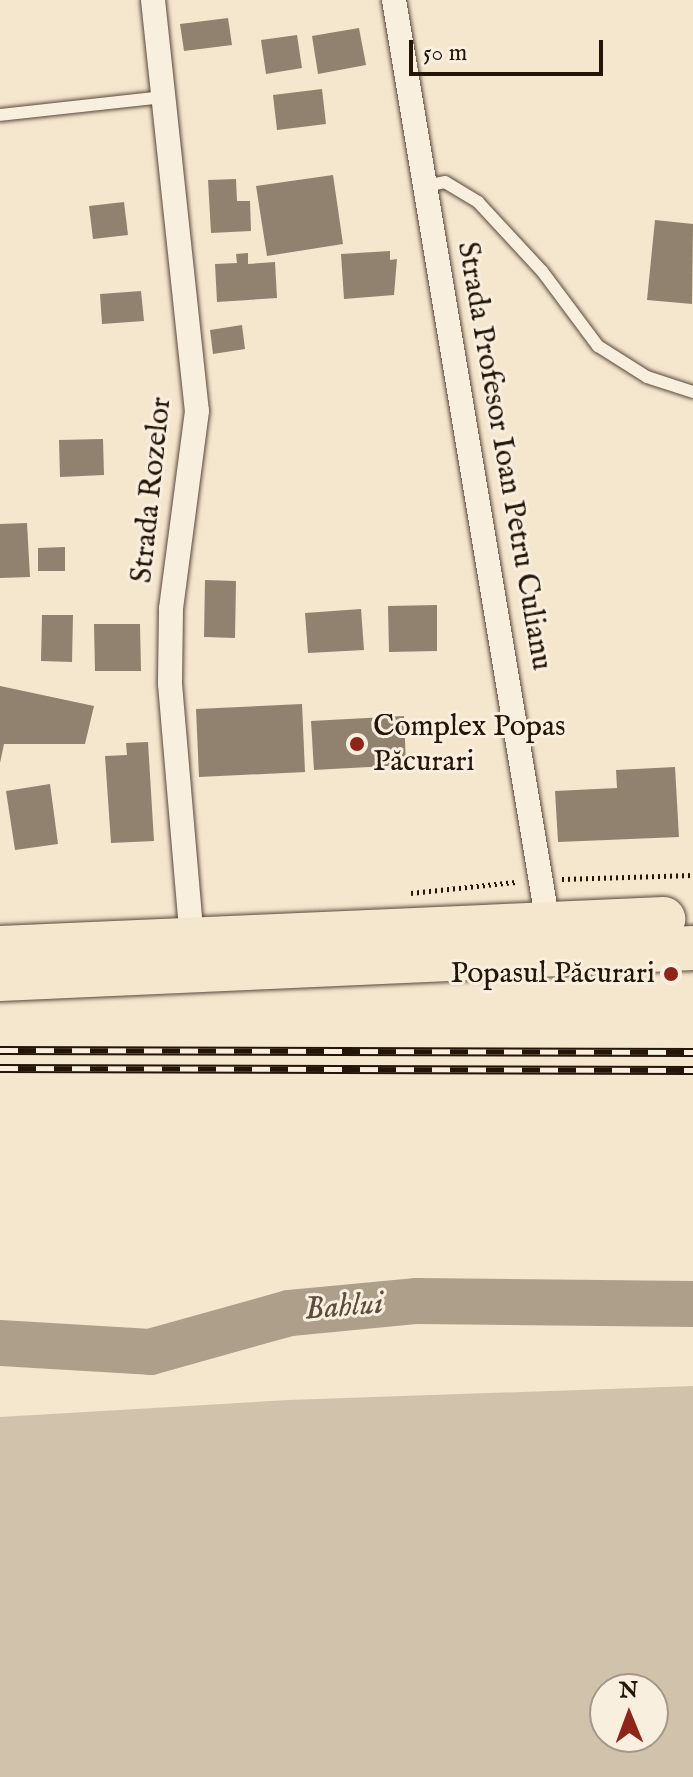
<!DOCTYPE html>
<html>
<head>
<meta charset="utf-8">
<style>
	body { margin:0 }
	#map { position:relative; width:693px; height:1777px; overflow:hidden; background:#f5e6ce; font-family:"IM FELL English",serif }
	div>[style] { position:absolute }
	.green>* { inset:0; background:#d1c2ac }
	.river>* { height:46px; margin:-23px; padding:0 23px; transform-origin:23px; border-radius:23px; background:#ae9f8b }
	.building>* { inset:0; background:#91826f }
	.path>* { height:5px; margin-top:-2.5px; transform-origin:0; background:repeating-linear-gradient(90deg,#241508 0 2px,transparent 0 6px) }
	.roads { filter:drop-shadow(0 0 2px #58493a) drop-shadow(0 0 2px #58493a) }
	.lane>* { height:12px; margin:-6px; padding:0 6px; transform-origin:6px; border-radius:6px; background:#f8efdf }
	.street>* { height:24px; margin:-12px; padding:0 12px; transform-origin:12px; border-radius:12px; background:#f8efdf }
	.highway>* { height:44px; margin:-22px; padding:0 22px; transform-origin:22px; border-radius:22px; background:#f5e6ce }
	.rail>* { height:9px; margin-top:-4.5px; transform-origin:0; background:repeating-linear-gradient(90deg,#f8efdf 0 18px,#241508 0 36px); box-sizing:border-box; border-block:2px solid #241508 }
	.dots>* { width:22px; height:22px; translate:-50% -50%; box-sizing:border-box; border:4px solid #f8efdf; border-radius:50% }
	span { translate:-50% -50%; white-space:nowrap; text-align:center; line-height:1.15; -webkit-text-stroke:6px #f8efdf; paint-order:stroke }
	.street-label { font-size:30px; color:#241508 }
	.poi-label { font-size:30px; color:#241508 }
	.left { translate:0 -50%; text-align:left }
	.right { translate:-100% -50%; text-align:right }
	.water-label { font-size:32px; color:#5b4c3c; font-style:italic }
	.north { position:absolute; left:589px; top:1673px; width:80px; height:80px; box-sizing:border-box; background:#f8efdf; border:2px solid #a39889; border-radius:50%; rotate:359deg; font-size:22px; font-weight:700; line-height:32px; text-align:center; color:#241508 }
	.north::after { content:''; display:block; margin:auto; width:28px; height:36px; background:#8f2418; clip-path:polygon(50% 0,100% 100%,50% 72%,0 100%) }
	.scale { position:absolute; left:409px; top:40px; width:194px; height:36px; box-sizing:border-box; border:4px solid #241508; border-top:0; padding-left:10px; font-size:24px; line-height:28px; white-space:nowrap; color:#241508; -webkit-text-stroke:6px #f8efdf; paint-order:stroke }
</style>
</head>
<body>
<div id="map">
	<div class="green">
		<i style="clip-path:polygon(evenodd,693px 1386px,693px 1777px,0 1777px,0 1417px,288px 1400px,693px 1386px,653px 1689px,653px 1737px,605px 1737px,605px 1689px,653px 1689px)"></i>
	</div>
	<div class="river">
		<i style="left:0;top:1343px;width:150px;rotate:3.4deg"></i>
		<i style="left:150px;top:1352px;width:145px;rotate:-15.6deg"></i>
		<i style="left:290px;top:1313px;width:128px;rotate:-5.4deg"></i>
		<i style="left:417px;top:1301px;width:276px;rotate:0.6deg"></i>
	</div>
	<div class="building">
		<i style="clip-path:polygon(228px 18px,232px 45px,184px 51px,180px 24px)"></i>
		<i style="clip-path:polygon(359px 28px,366px 65px,318px 74px,312px 36px)"></i>
		<i style="clip-path:polygon(297px 35px,302px 68px,266px 74px,261px 40px)"></i>
		<i style="clip-path:polygon(322px 89px,326px 124px,277px 130px,273px 95px)"></i>
		<i style="clip-path:polygon(333px 175px,343px 244px,267px 256px,256px 186px)"></i>
		<i style="clip-path:polygon(236px 179px,237px 201px,250px 201px,251px 231px,211px 233px,208px 180px)"></i>
		<i style="clip-path:polygon(124px 202px,128px 235px,93px 239px,89px 206px)"></i>
		<i style="clip-path:polygon(655px 220px,693px 224px,692px 304px,647px 300px)"></i>
		<i style="clip-path:polygon(390px 251px,390px 260px,397px 259px,394px 295px,344px 299px,341px 254px)"></i>
		<i style="clip-path:polygon(248px 253px,248px 264px,275px 262px,277px 298px,217px 302px,215px 264px,237px 263px,236px 254px)"></i>
		<i style="clip-path:polygon(141px 291px,144px 321px,102px 324px,100px 294px)"></i>
		<i style="clip-path:polygon(242px 325px,245px 349px,213px 354px,210px 330px)"></i>
		<i style="clip-path:polygon(103px 439px,104px 475px,60px 477px,59px 440px)"></i>
		<i style="clip-path:polygon(27px 523px,30px 577px,0 578px,0 524px)"></i>
		<i style="clip-path:polygon(65px 547px,65px 571px,38px 571px,38px 548px)"></i>
		<i style="clip-path:polygon(205px 580px,236px 581px,235px 638px,204px 637px)"></i>
		<i style="clip-path:polygon(437px 605px,437px 651px,389px 652px,388px 606px)"></i>
		<i style="clip-path:polygon(361px 609px,364px 650px,308px 653px,305px 613px)"></i>
		<i style="clip-path:polygon(42px 615px,73px 615px,72px 662px,41px 661px)"></i>
		<i style="clip-path:polygon(94px 624px,140px 624px,141px 671px,95px 671px)"></i>
		<i style="clip-path:polygon(0 686px,94px 706px,85px 744px,4px 744px,0 763px)"></i>
		<i style="clip-path:polygon(302px 704px,305px 772px,199px 777px,196px 709px)"></i>
		<i style="clip-path:polygon(404px 716px,406px 765px,314px 770px,311px 721px)"></i>
		<i style="clip-path:polygon(148px 742px,154px 841px,111px 843px,105px 756px,127px 755px,126px 743px)"></i>
		<i style="clip-path:polygon(675px 767px,679px 837px,558px 842px,555px 791px,617px 788px,616px 770px)"></i>
		<i style="clip-path:polygon(50px 784px,58px 844px,15px 850px,6px 791px)"></i>
	</div>
	<div class="path">
		<i style="left:562px;top:879px;width:131px;rotate:-1.7deg"></i>
		<i style="left:411px;top:893px;width:106px;rotate:-6deg"></i>
	</div>
	<div class="roads">
		<div class="lane">
			<i style="left:0;top:115px;width:163px;rotate:-6.3deg"></i>
			<i style="left:425px;top:186px;width:20px;rotate:-11deg"></i>
			<i style="left:445px;top:182px;width:39px;rotate:31deg"></i>
			<i style="left:478px;top:202px;width:94px;rotate:47.2deg"></i>
			<i style="left:542px;top:271px;width:94px;rotate:53.3deg"></i>
			<i style="left:598px;top:346px;width:58px;rotate:32.3deg"></i>
			<i style="left:647px;top:377px;width:48px;rotate:18.1deg"></i>
		</div>
		<div class="street">
			<i style="left:153px;top:0;width:413px;rotate:83.9deg"></i>
			<i style="left:197px;top:411px;width:200px;rotate:97.5deg"></i>
			<i style="left:171px;top:609px;width:75px;rotate:90.8deg"></i>
			<i style="left:170px;top:684px;width:256px;rotate:85.1deg"></i>
			<i style="left:394px;top:0;width:937px;rotate:80.54deg"></i>
		</div>
		<div class="highway">
			<i style="left:0;top:948px;width:664px;rotate:-2.5deg"></i>
			<i style="left:0;top:979px;width:694px;rotate:-2.56deg"></i>
		</div>
	</div>
	<div class="rail">
		<i style="left:0;top:1050px;width:693px;rotate:0.17deg"></i>
		<i style="left:0;top:1068px;width:693px;rotate:0.17deg"></i>
	</div>
	<div class="dots">
		<i style="left:357px;top:744px;background:#8f2418"></i>
		<i style="left:671px;top:974px;background:#8f2418"></i>
	</div>
	<div class="street-label">
		<span style="left:504px;top:456px;rotate:80deg">Strada Profesor Ioan Petru Culianu</span>
		<span style="left:152px;top:490px;rotate:-84deg">Strada Rozelor</span>
	</div>
	<div class="poi-label">
		<span class="left" style="left:373px;top:744px">Complex Popas<br>Păcurari</span>
		<span class="right" style="left:655px;top:974px">Popasul Păcurari</span>
	</div>
	<div class="water-label">
		<span style="left:344px;top:1308px;rotate:-5deg">Bahlui</span>
	</div>
	<div class="north">N</div>
	<div class="scale">50 m</div>
</div>
</body>
</html>
